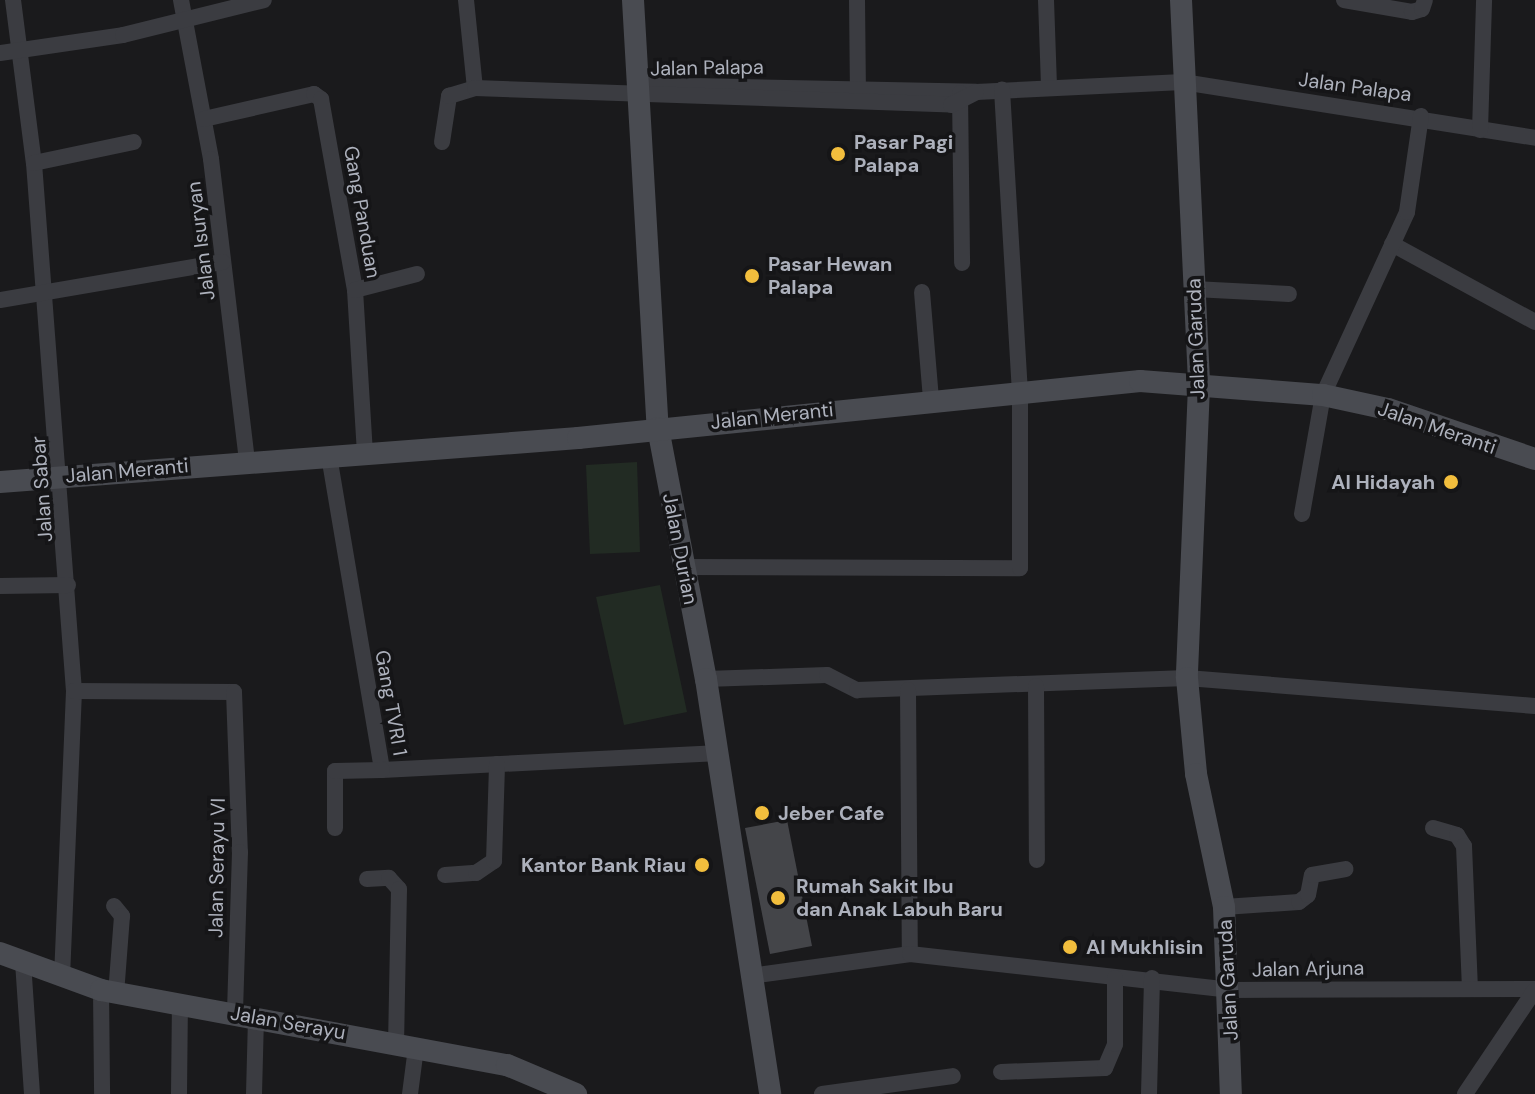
<!DOCTYPE html>
<html>
<head>
<meta charset="utf-8">
<style>
	body { margin:0 }
	#map { position:relative; width:1535px; height:1094px; overflow:hidden; background:#1a1a1c; font-family:"DM Sans",sans-serif }
	div>[style] { position:absolute }
	.green>* { inset:0; background:#222b23 }
	.building>* { inset:0; background:#444549 }
	.street>* { height:16px; margin:-8px; padding:0 8px; transform-origin:8px; border-radius:8px; background:#3b3c41 }
	.secondary>* { height:22px; margin:-11px; padding:0 11px; transform-origin:11px; border-radius:11px; background:#494b51 }
	.dots>* { width:22px; height:22px; translate:-50% -50%; box-sizing:border-box; border:4px solid #151517; border-radius:50% }
	span { translate:-50% -50%; white-space:nowrap; text-align:center; line-height:1.15; -webkit-text-stroke:7px #151517; paint-order:stroke }
	.street-label { font-size:20px; color:#adb1bc }
	.poi-label { font-size:20px; color:#adb1bc; font-weight:700 }
	.left { translate:0 -50%; text-align:left }
	.right { translate:-100% -50%; text-align:right }
</style>
</head>
<body>
<div id="map">
	<div class="green">
		<i style="clip-path:polygon(637px 462px,640px 552px,590px 554px,586px 465px)"></i>
		<i style="clip-path:polygon(660px 585px,687px 712px,624px 725px,596px 597px)"></i>
	</div>
	<div class="building">
		<i style="clip-path:polygon(787px 820px,812px 946px,770px 954px,745px 828px)"></i>
	</div>
	<div class="street">
		<i style="left:13px;top:0;width:164px;rotate:82.7deg"></i>
		<i style="left:34px;top:163px;width:530px;rotate:85.67deg"></i>
		<i style="left:74px;top:691px;width:286px;rotate:92.4deg"></i>
		<i style="left:181px;top:0;width:162px;rotate:79.3deg"></i>
		<i style="left:211px;top:159px;width:305px;rotate:83.2deg"></i>
		<i style="left:466px;top:0;width:88px;rotate:84.2deg"></i>
		<i style="left:857px;top:0;width:98px;rotate:89.4deg"></i>
		<i style="left:1046px;top:0;width:87px;rotate:88deg"></i>
		<i style="left:1344px;top:0;width:69px;rotate:10deg"></i>
		<i style="left:1412px;top:12px;width:10px;rotate:-17deg"></i>
		<i style="left:1422px;top:9px;width:9px;rotate:-72deg"></i>
		<i style="left:0;top:53px;width:124px;rotate:-8.3deg"></i>
		<i style="left:123px;top:35px;width:145px;rotate:-13.9deg"></i>
		<i style="left:638px;top:91px;width:12px;rotate:-31deg"></i>
		<i style="left:648px;top:85px;width:328px;rotate:1.2deg"></i>
		<i style="left:976px;top:92px;width:207px;rotate:-2.8deg"></i>
		<i style="left:1183px;top:82px;width:356px;rotate:9deg"></i>
		<i style="left:960px;top:93px;width:170px;rotate:89.3deg"></i>
		<i style="left:204px;top:119px;width:113px;rotate:-12.8deg"></i>
		<i style="left:314px;top:94px;width:9px;rotate:36deg"></i>
		<i style="left:321px;top:99px;width:194px;rotate:79.9deg"></i>
		<i style="left:355px;top:290px;width:163px;rotate:86.5deg"></i>
		<i style="left:1480px;top:130px;width:130px;rotate:-88.2deg"></i>
		<i style="left:442px;top:142px;width:47px;rotate:-81.3deg"></i>
		<i style="left:449px;top:96px;width:27px;rotate:-17deg"></i>
		<i style="left:475px;top:88px;width:476px;rotate:2deg"></i>
		<i style="left:951px;top:105px;width:28px;rotate:-27deg"></i>
		<i style="left:34px;top:163px;width:102px;rotate:-11.9deg"></i>
		<i style="left:1392px;top:244px;width:163px;rotate:28.6deg"></i>
		<i style="left:1194px;top:289px;width:95px;rotate:3deg"></i>
		<i style="left:355px;top:290px;width:64px;rotate:-14.5deg"></i>
		<i style="left:922px;top:292px;width:107px;rotate:85.2deg"></i>
		<i style="left:0;top:300px;width:226px;rotate:-9.7deg"></i>
		<i style="left:329px;top:456px;width:318px;rotate:80.4deg"></i>
		<i style="left:382px;top:770px;width:333px;rotate:-2.9deg"></i>
		<i style="left:1302px;top:514px;width:121px;rotate:-80deg"></i>
		<i style="left:1323px;top:395px;width:201px;rotate:-65.3deg"></i>
		<i style="left:1407px;top:212px;width:97px;rotate:-81.7deg"></i>
		<i style="left:682px;top:567px;width:338px;rotate:0.2deg"></i>
		<i style="left:1020px;top:568px;width:175px;rotate:-90deg"></i>
		<i style="left:1020px;top:393px;width:304px;rotate:-93.4deg"></i>
		<i style="left:0;top:586px;width:68px;rotate:-0.8deg"></i>
		<i style="left:706px;top:679px;width:121px;rotate:-1.9deg"></i>
		<i style="left:827px;top:675px;width:34px;rotate:27deg"></i>
		<i style="left:857px;top:690px;width:330px;rotate:-2.1deg"></i>
		<i style="left:1187px;top:678px;width:349px;rotate:4.6deg"></i>
		<i style="left:1036px;top:686px;width:174px;rotate:89.7deg"></i>
		<i style="left:908px;top:690px;width:264px;rotate:89.6deg"></i>
		<i style="left:74px;top:691px;width:160px;rotate:0.4deg"></i>
		<i style="left:234px;top:692px;width:160px;rotate:87.9deg"></i>
		<i style="left:240px;top:852px;width:161px;rotate:91.8deg"></i>
		<i style="left:335px;top:828px;width:57px;rotate:-90deg"></i>
		<i style="left:335px;top:771px;width:47px;rotate:-1.2deg"></i>
		<i style="left:1433px;top:828px;width:25px;rotate:16deg"></i>
		<i style="left:1457px;top:835px;width:13px;rotate:58deg"></i>
		<i style="left:1464px;top:846px;width:141px;rotate:87.6deg"></i>
		<i style="left:445px;top:875px;width:31px;rotate:-4deg"></i>
		<i style="left:476px;top:873px;width:22px;rotate:-34deg"></i>
		<i style="left:494px;top:861px;width:97px;rotate:-88.2deg"></i>
		<i style="left:367px;top:879px;width:22px;rotate:-3deg"></i>
		<i style="left:389px;top:878px;width:15px;rotate:48deg"></i>
		<i style="left:399px;top:889px;width:153px;rotate:91.1deg"></i>
		<i style="left:114px;top:906px;width:13px;rotate:51deg"></i>
		<i style="left:122px;top:916px;width:78px;rotate:94.4deg"></i>
		<i style="left:1224px;top:907px;width:75px;rotate:-3.8deg"></i>
		<i style="left:1299px;top:902px;width:11px;rotate:-38deg"></i>
		<i style="left:1308px;top:895px;width:20px;rotate:-79deg"></i>
		<i style="left:1312px;top:875px;width:34px;rotate:-10deg"></i>
		<i style="left:23px;top:962px;width:132px;rotate:86.1deg"></i>
		<i style="left:750px;top:976px;width:162px;rotate:-7.8deg"></i>
		<i style="left:910px;top:954px;width:323px;rotate:6.4deg"></i>
		<i style="left:1231px;top:990px;width:304px;rotate:-0.2deg"></i>
		<i style="left:101px;top:990px;width:104px;rotate:89.4deg"></i>
		<i style="left:1001px;top:1072px;width:104px;rotate:-2.2deg"></i>
		<i style="left:1105px;top:1068px;width:26px;rotate:-67deg"></i>
		<i style="left:1115px;top:1044px;width:66px;rotate:-90deg"></i>
		<i style="left:179px;top:1094px;width:90px;rotate:-89.4deg"></i>
		<i style="left:254px;top:1094px;width:77px;rotate:-88.5deg"></i>
		<i style="left:410px;top:1094px;width:46px;rotate:-82.6deg"></i>
		<i style="left:822px;top:1094px;width:132px;rotate:-7.8deg"></i>
		<i style="left:1149px;top:1094px;width:116px;rotate:-88.5deg"></i>
		<i style="left:1465px;top:1094px;width:125px;rotate:-56.1deg"></i>
	</div>
	<div class="secondary">
		<i style="left:633px;top:0;width:429px;rotate:86.7deg"></i>
		<i style="left:658px;top:428px;width:256px;rotate:79.2deg"></i>
		<i style="left:706px;top:679px;width:420px;rotate:81.2deg"></i>
		<i style="left:1181px;top:0;width:386px;rotate:87.3deg"></i>
		<i style="left:1199px;top:386px;width:292px;rotate:92.4deg"></i>
		<i style="left:1187px;top:678px;width:96px;rotate:84.6deg"></i>
		<i style="left:1196px;top:774px;width:136px;rotate:78.1deg"></i>
		<i style="left:1224px;top:907px;width:187px;rotate:87.9deg"></i>
		<i style="left:0;top:482px;width:580px;rotate:-4.35deg"></i>
		<i style="left:578px;top:438px;width:565px;rotate:-5.79deg"></i>
		<i style="left:1140px;top:381px;width:184px;rotate:4.4deg"></i>
		<i style="left:1323px;top:395px;width:66px;rotate:12.2deg"></i>
		<i style="left:1388px;top:409px;width:155px;rotate:18.8deg"></i>
		<i style="left:0;top:953px;width:108px;rotate:20.1deg"></i>
		<i style="left:101px;top:990px;width:413px;rotate:10.5deg"></i>
		<i style="left:507px;top:1065px;width:75px;rotate:22.8deg"></i>
	</div>
	<div class="dots">
		<i style="left:838px;top:154px;background:#f2be3d"></i>
		<i style="left:752px;top:276px;background:#f2be3d"></i>
		<i style="left:1451px;top:482px;background:#f2be3d"></i>
		<i style="left:762px;top:813px;background:#f2be3d"></i>
		<i style="left:702px;top:865px;background:#f2be3d"></i>
		<i style="left:778px;top:898px;background:#f2be3d"></i>
		<i style="left:1070px;top:947px;background:#f2be3d"></i>
	</div>
	<div class="street-label">
		<span style="left:707px;top:68px;rotate:-1deg">Jalan Palapa</span>
		<span style="left:1355px;top:87px;rotate:8deg">Jalan Palapa</span>
		<span style="left:362px;top:212px;rotate:80deg">Gang Panduan</span>
		<span style="left:201px;top:241px;rotate:-97deg">Jalan Isuryan</span>
		<span style="left:1196px;top:339px;rotate:-92deg">Jalan Garuda</span>
		<span style="left:772px;top:416px;rotate:-6deg">Jalan Meranti</span>
		<span style="left:1437px;top:428px;rotate:19deg">Jalan Meranti</span>
		<span style="left:127px;top:471px;rotate:-5deg">Jalan Meranti</span>
		<span style="left:42px;top:489px;rotate:-94deg">Jalan Sabar</span>
		<span style="left:680px;top:549px;rotate:79deg">Jalan Durian</span>
		<span style="left:391px;top:703px;rotate:80deg">Gang TVRI 1</span>
		<span style="left:217px;top:868px;rotate:-89deg">Jalan Serayu VI</span>
		<span style="left:1308px;top:969px;rotate:-1deg">Jalan Arjuna</span>
		<span style="left:1228px;top:980px;rotate:-93deg">Jalan Garuda</span>
		<span style="left:288px;top:1023px;rotate:10deg">Jalan Serayu</span>
	</div>
	<div class="poi-label">
		<span class="left" style="left:854px;top:154px">Pasar Pagi<br>Palapa</span>
		<span class="left" style="left:768px;top:276px">Pasar Hewan<br>Palapa</span>
		<span class="right" style="left:1435px;top:482px">Al Hidayah</span>
		<span class="left" style="left:778px;top:813px">Jeber Cafe</span>
		<span class="right" style="left:686px;top:865px">Kantor Bank Riau</span>
		<span class="left" style="left:796px;top:898px">Rumah Sakit Ibu<br>dan Anak Labuh Baru</span>
		<span class="left" style="left:1086px;top:947px">Al Mukhlisin</span>
	</div>
</div>
</body>
</html>
